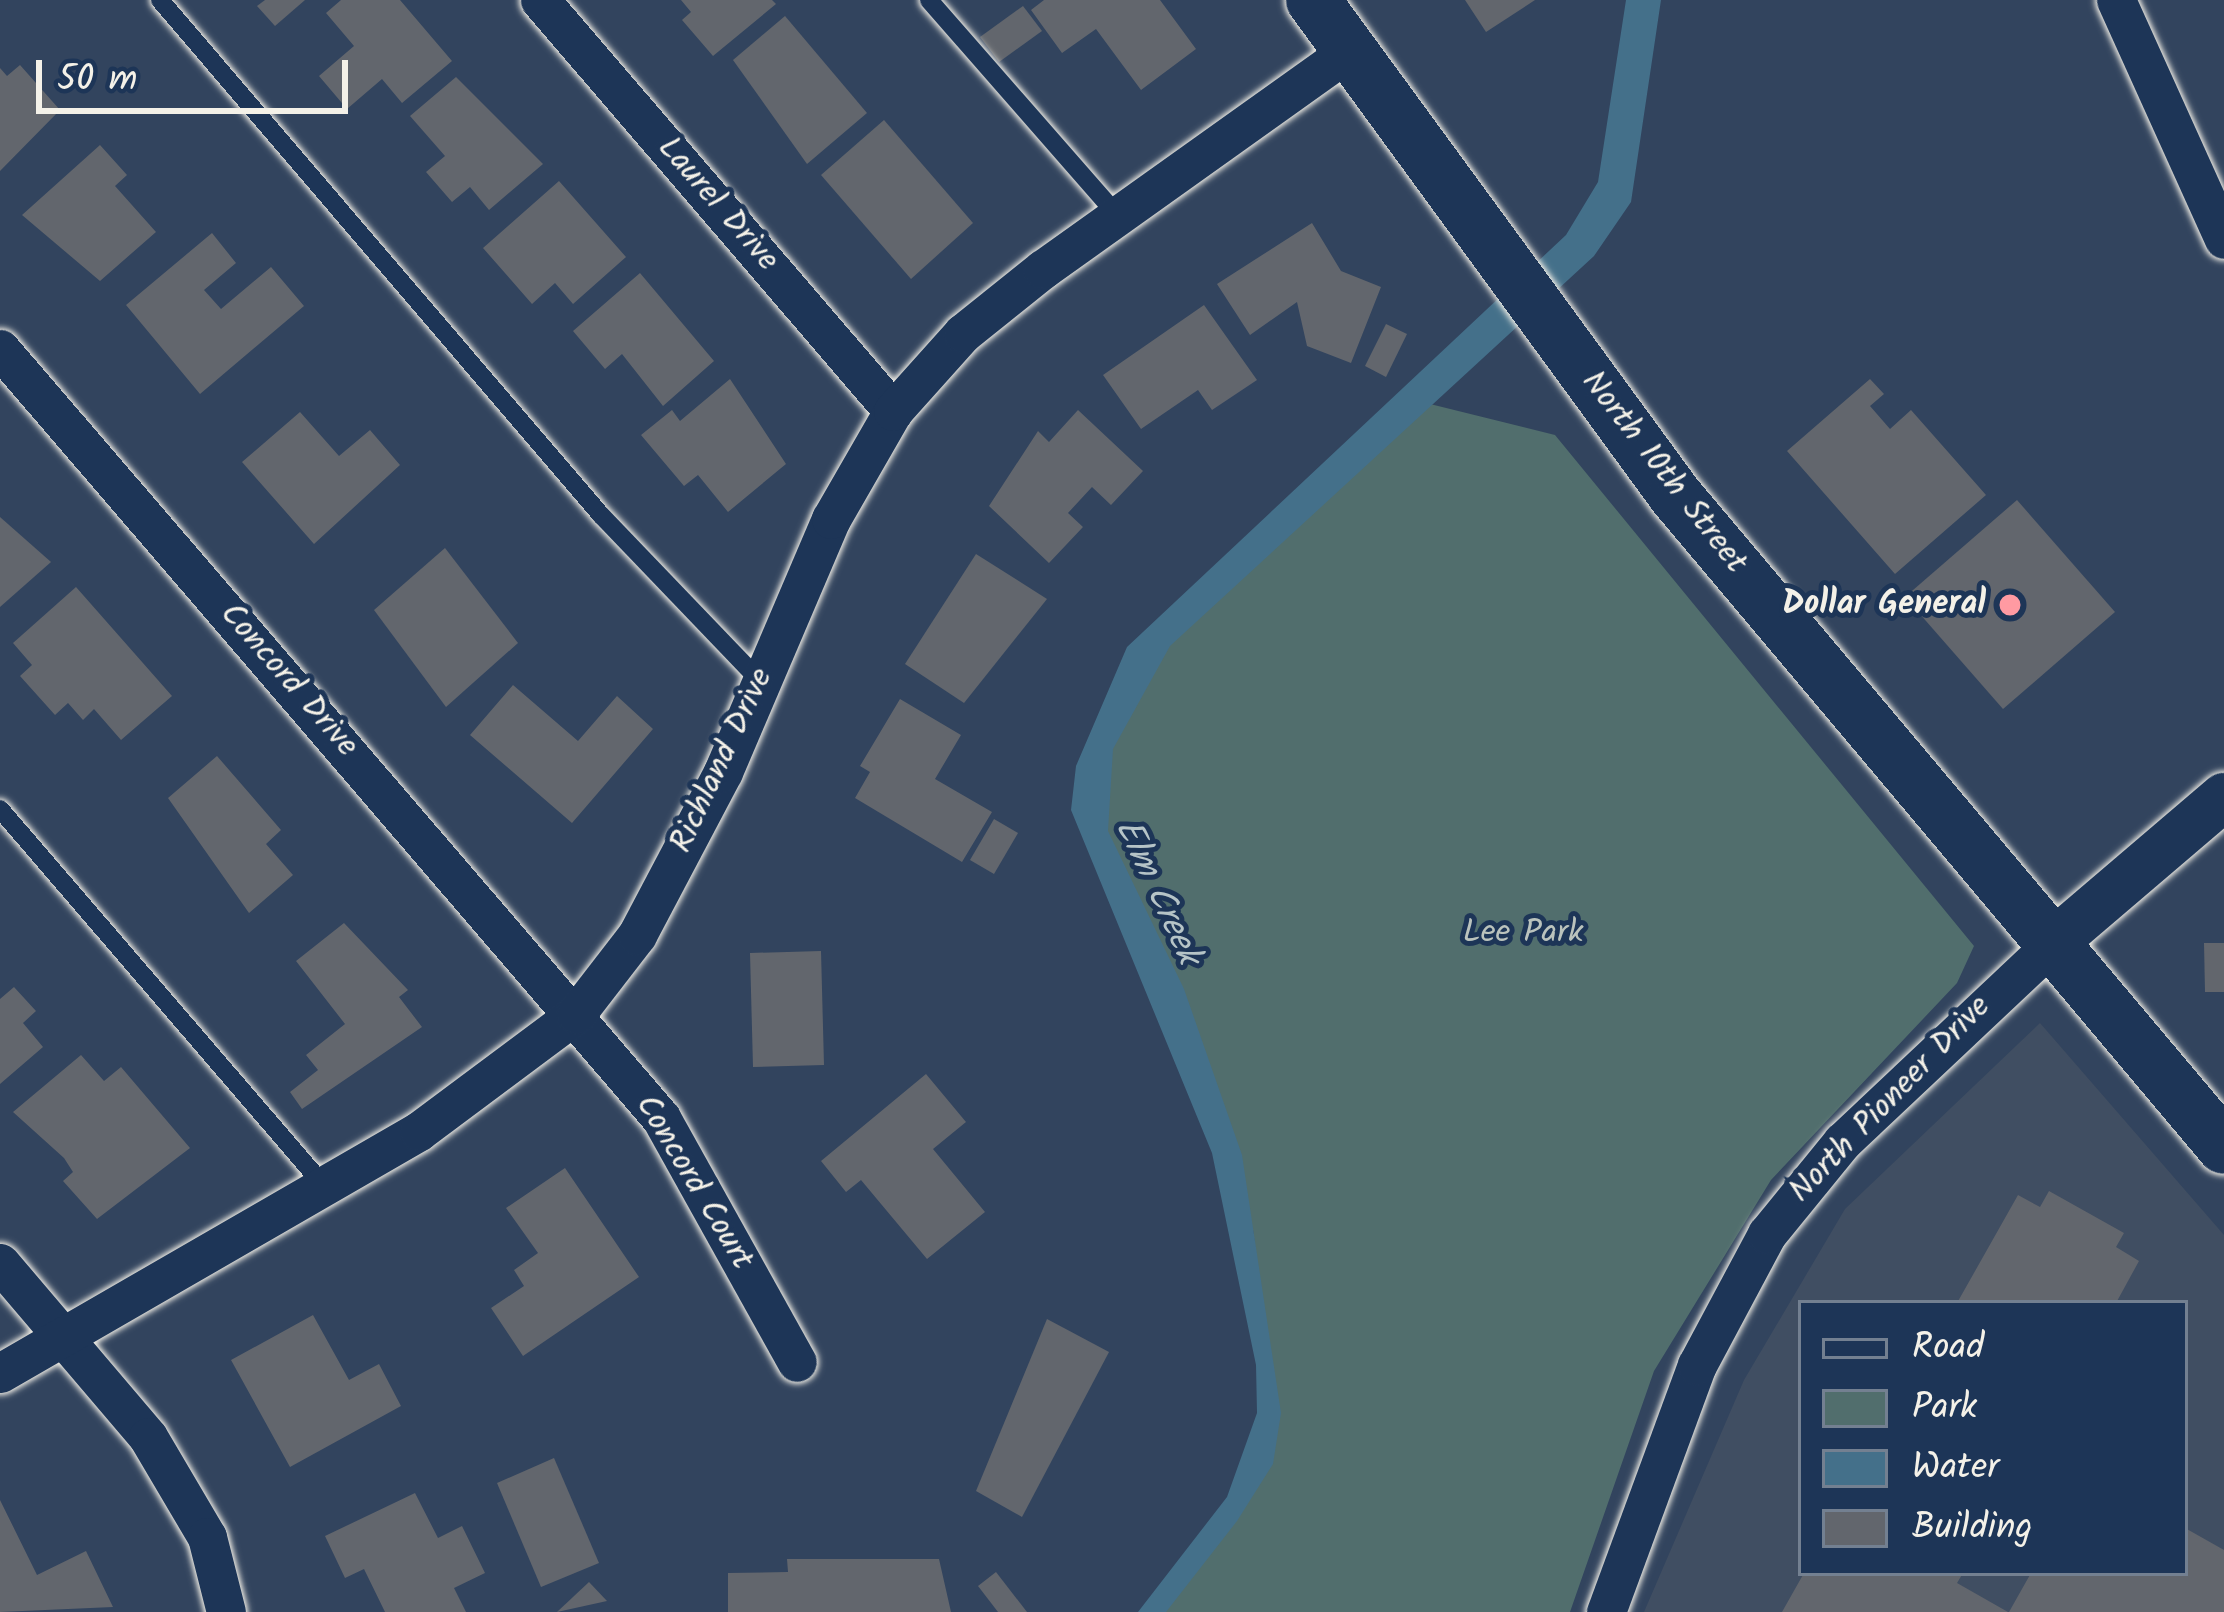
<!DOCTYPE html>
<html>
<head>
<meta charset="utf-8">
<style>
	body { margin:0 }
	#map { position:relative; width:2224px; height:1612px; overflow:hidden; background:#32445e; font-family:Kalam,sans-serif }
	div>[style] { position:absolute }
	.built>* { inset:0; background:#404e62 }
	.green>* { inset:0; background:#516e6d }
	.water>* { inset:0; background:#44708a }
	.building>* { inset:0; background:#62666d }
	.roads { filter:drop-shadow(0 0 3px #f4f1e8) drop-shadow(0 0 3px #f4f1e8) }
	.service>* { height:18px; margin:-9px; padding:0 9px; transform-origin:9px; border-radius:9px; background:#1d3557 }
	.minor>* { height:39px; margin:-19.5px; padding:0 19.5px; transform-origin:19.5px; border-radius:19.5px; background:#1d3557 }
	.tertiary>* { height:48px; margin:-24px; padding:0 24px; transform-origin:24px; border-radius:24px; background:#1d3557 }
	.secondary>* { height:54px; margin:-27px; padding:0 27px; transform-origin:27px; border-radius:27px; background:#1d3557 }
	.dots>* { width:33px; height:33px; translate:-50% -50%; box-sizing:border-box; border:6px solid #1d3557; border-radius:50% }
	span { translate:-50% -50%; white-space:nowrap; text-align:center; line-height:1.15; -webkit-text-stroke:10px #1d3557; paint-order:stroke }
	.street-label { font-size:33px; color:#f4f1e8 }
	.poi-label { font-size:33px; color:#f4f1e8; font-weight:700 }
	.right { translate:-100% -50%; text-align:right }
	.park-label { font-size:33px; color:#bbc3bd }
	.water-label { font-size:36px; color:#b6c4c7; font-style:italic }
	.legend { position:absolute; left:1798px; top:1300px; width:390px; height:276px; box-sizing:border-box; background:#1d3557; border:3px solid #738091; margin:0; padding:15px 21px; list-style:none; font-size:36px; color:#f4f1e8 }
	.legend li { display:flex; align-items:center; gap:24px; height:60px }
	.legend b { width:60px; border:3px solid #738091 }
	.scale { position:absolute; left:36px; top:60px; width:312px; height:54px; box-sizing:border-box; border:6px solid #f4f1e8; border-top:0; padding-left:15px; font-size:36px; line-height:42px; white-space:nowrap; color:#f4f1e8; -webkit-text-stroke:9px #1d3557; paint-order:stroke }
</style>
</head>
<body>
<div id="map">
	<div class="built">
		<i style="clip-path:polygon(evenodd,2040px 1023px,2224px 1235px,2224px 1612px,1644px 1612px,1744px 1380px,1845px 1209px,2040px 1023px,1801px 1303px,2185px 1303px,2185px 1573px,1801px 1573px,1801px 1303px)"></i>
	</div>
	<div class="green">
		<i style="clip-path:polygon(1426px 403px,1555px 435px,1974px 946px,1957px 983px,1771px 1180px,1654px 1371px,1570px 1612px,1158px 1612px,1256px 1477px,1276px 1412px,1253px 1230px,1101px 826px,1095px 783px,1150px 661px)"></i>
	</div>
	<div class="water">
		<i style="clip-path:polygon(1626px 0,1661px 0,1631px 202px,1594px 256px,1170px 646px,1113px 749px,1108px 831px,1184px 989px,1242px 1155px,1281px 1413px,1273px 1464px,1237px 1521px,1166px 1612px,1138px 1612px,1227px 1497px,1257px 1413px,1256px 1365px,1212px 1153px,1071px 810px,1076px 766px,1127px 647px,1566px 235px,1598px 182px)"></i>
	</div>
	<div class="building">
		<i style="clip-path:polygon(265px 0,305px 0,275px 26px,257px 6px)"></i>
		<i style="clip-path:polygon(341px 0,400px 0,452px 61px,402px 103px,382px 79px,347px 109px,319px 76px,354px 46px,326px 13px)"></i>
		<i style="clip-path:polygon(681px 0,772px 0,776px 4px,713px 56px,682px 20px,691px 12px)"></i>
		<i style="clip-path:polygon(1044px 0,1160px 0,1196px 49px,1141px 90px,1096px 29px,1062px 53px,1031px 10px)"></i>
		<i style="clip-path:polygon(1465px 0,1535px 0,1486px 32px)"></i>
		<i style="clip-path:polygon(1023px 6px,1042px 31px,999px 62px,980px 37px)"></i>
		<i style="clip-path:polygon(785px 16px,867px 113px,807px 164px,733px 60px)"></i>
		<i style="clip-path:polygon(20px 65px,60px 110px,0 171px,0 68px,7px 76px)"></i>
		<i style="clip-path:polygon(456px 77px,543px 164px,489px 210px,470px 187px,452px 202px,426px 172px,445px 156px,410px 116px)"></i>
		<i style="clip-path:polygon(884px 120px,973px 223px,911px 279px,821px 175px)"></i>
		<i style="clip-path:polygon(100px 145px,127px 175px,115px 186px,156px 232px,100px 281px,22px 215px)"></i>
		<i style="clip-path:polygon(559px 181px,626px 257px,573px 304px,555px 283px,532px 304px,483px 248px)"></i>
		<i style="clip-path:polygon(1312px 223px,1341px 271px,1381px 287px,1351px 363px,1307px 346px,1297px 302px,1250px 335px,1217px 284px)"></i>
		<i style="clip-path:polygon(212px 233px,236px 263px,204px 290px,221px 309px,271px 267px,304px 306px,200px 394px,126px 305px)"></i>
		<i style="clip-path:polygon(640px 273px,714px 361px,663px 406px,622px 354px,605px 369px,573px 331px)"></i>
		<i style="clip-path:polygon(1204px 305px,1257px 380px,1212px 410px,1198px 390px,1141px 429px,1103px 375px)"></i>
		<i style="clip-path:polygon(1386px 324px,1407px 334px,1386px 377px,1365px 366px)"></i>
		<i style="clip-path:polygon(730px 379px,786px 464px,728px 512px,698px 475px,684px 486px,641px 435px,672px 410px,680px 421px)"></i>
		<i style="clip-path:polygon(1870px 379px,1884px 394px,1870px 406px,1890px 429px,1911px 410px,1986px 495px,1895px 574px,1787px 451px)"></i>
		<i style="clip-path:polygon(1078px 410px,1143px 471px,1111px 505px,1092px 487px,1068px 513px,1083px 527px,1049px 563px,989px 506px,1038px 431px,1049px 442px)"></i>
		<i style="clip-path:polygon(300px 412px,339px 456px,370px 430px,400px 465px,314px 544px,242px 462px)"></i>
		<i style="clip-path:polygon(2017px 500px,2115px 612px,2003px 709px,1905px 597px)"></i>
		<i style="clip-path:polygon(0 517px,51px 562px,0 607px)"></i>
		<i style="clip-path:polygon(445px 548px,518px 643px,446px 707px,374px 610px)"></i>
		<i style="clip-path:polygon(976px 554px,1047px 599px,964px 703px,905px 664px)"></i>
		<i style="clip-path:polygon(76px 587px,172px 696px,121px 740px,94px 709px,83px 720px,68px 703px,55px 715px,20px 676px,32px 665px,13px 643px)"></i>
		<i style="clip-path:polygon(513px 685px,578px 741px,617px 696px,653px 729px,572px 823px,470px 735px)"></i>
		<i style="clip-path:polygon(900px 699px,961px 735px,935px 779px,992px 812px,962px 862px,855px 798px,870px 772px,860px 766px)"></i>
		<i style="clip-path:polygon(217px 756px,281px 830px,266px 844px,293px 875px,249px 913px,168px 798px)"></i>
		<i style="clip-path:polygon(994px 819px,1018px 833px,994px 874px,970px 860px)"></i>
		<i style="clip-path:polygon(344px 923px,408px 990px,399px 997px,422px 1027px,302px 1109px,290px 1092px,318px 1070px,306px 1055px,345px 1024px,296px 961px)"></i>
		<i style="clip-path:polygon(2204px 943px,2224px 943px,2224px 992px,2205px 992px)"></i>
		<i style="clip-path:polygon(821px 951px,824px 1065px,753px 1067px,750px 953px)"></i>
		<i style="clip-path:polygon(14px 987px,36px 1011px,23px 1023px,43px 1047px,0 1084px,0 999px)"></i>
		<i style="clip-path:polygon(81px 1055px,104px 1081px,121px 1067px,190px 1148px,97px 1219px,63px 1181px,73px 1172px,64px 1158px,13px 1112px)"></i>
		<i style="clip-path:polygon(926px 1074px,966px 1122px,933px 1149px,985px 1212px,927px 1259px,861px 1180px,846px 1192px,821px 1161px)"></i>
		<i style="clip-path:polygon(565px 1168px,639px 1277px,523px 1356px,491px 1308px,524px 1286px,514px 1270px,538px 1253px,506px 1208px)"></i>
		<i style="clip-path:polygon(2049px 1191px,2124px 1233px,2116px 1247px,2139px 1261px,2116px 1303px,1957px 1303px,2018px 1195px,2040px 1207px)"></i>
		<i style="clip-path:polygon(313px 1315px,349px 1380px,379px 1364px,401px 1406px,290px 1467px,231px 1360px)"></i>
		<i style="clip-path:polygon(1047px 1319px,1109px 1352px,1022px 1517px,976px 1491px)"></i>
		<i style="clip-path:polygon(554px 1458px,599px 1563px,541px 1587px,497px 1483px)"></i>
		<i style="clip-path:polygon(415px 1493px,438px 1538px,462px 1526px,485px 1573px,454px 1588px,466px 1612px,385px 1612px,364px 1569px,345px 1578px,325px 1536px)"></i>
		<i style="clip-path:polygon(0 1500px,37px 1575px,86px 1551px,113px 1607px,0 1612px)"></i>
		<i style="clip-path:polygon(2185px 1528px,2224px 1550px,2224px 1612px,2009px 1612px,2031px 1573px,2185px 1573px)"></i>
		<i style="clip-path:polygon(787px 1559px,939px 1559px,951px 1612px,728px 1612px,728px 1573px,788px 1572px)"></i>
		<i style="clip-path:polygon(996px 1572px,1027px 1612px,998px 1612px,978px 1586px)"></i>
		<i style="clip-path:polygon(1804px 1573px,1963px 1573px,1957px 1583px,2008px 1612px,1782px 1612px)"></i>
		<i style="clip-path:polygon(589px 1582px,607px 1601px,557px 1612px)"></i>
	</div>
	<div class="roads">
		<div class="service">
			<i style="left:160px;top:0;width:678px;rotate:49.43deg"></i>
			<i style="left:601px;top:515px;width:231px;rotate:46.2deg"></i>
			<i style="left:929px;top:0;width:287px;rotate:48.8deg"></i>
			<i style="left:0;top:809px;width:499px;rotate:49.3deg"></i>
		</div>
		<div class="minor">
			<i style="left:540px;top:0;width:542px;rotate:49.34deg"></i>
			<i style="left:2116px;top:0;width:262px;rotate:65.7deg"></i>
			<i style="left:0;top:349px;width:1014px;rotate:49.32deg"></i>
			<i style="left:661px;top:1118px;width:279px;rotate:60.9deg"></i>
			<i style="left:0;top:1263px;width:228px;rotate:49.6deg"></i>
			<i style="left:148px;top:1437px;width:116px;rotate:59.5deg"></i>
			<i style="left:207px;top:1537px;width:77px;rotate:75.8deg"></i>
			<i style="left:0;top:1373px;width:484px;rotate:-30deg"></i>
			<i style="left:419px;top:1131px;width:196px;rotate:-36.7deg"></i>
			<i style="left:576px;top:1014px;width:100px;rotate:-52.3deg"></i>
			<i style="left:637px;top:935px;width:184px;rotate:-62.2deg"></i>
			<i style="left:723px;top:772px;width:275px;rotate:-66.9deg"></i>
			<i style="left:831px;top:519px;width:125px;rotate:-60.1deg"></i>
			<i style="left:893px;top:411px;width:105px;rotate:-48.1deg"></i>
			<i style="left:963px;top:333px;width:102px;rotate:-38.7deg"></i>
			<i style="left:1043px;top:269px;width:376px;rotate:-35.5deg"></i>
			<i style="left:1606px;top:1612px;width:263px;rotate:-69.8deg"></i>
			<i style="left:1697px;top:1365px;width:149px;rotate:-61.9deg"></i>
			<i style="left:1767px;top:1234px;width:119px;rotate:-50.8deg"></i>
			<i style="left:1842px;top:1142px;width:290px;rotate:-43.3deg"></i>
		</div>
		<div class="tertiary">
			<i style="left:2053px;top:943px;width:225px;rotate:-40.5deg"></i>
		</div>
		<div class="secondary">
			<i style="left:1313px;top:0;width:613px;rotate:53.82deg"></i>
			<i style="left:1675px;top:495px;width:852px;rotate:49.9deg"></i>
		</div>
	</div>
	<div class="dots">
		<i style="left:2010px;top:605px;background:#ff9aa2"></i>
	</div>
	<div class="street-label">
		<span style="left:717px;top:205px;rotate:49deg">Laurel Drive</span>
		<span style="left:1663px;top:473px;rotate:52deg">North 10th Street</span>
		<span style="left:288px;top:681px;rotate:49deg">Concord Drive</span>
		<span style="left:723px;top:761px;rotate:-65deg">Richland Drive</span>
		<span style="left:1891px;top:1100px;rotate:-46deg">North Pioneer Drive</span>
		<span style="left:693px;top:1183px;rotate:59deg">Concord Court</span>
	</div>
	<div class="poi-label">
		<span class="right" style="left:1986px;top:605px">Dollar General</span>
	</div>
	<div class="park-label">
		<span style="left:1523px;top:934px">Lee Park</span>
	</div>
	<div class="water-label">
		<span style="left:1157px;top:892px;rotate:65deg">Elm Creek</span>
	</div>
	<ul class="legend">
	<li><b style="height:15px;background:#1d3557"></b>Road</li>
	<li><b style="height:33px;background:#516e6d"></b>Park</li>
	<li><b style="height:33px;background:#44708a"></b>Water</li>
	<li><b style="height:33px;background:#62666d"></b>Building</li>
	</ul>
	<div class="scale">50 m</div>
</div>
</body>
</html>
